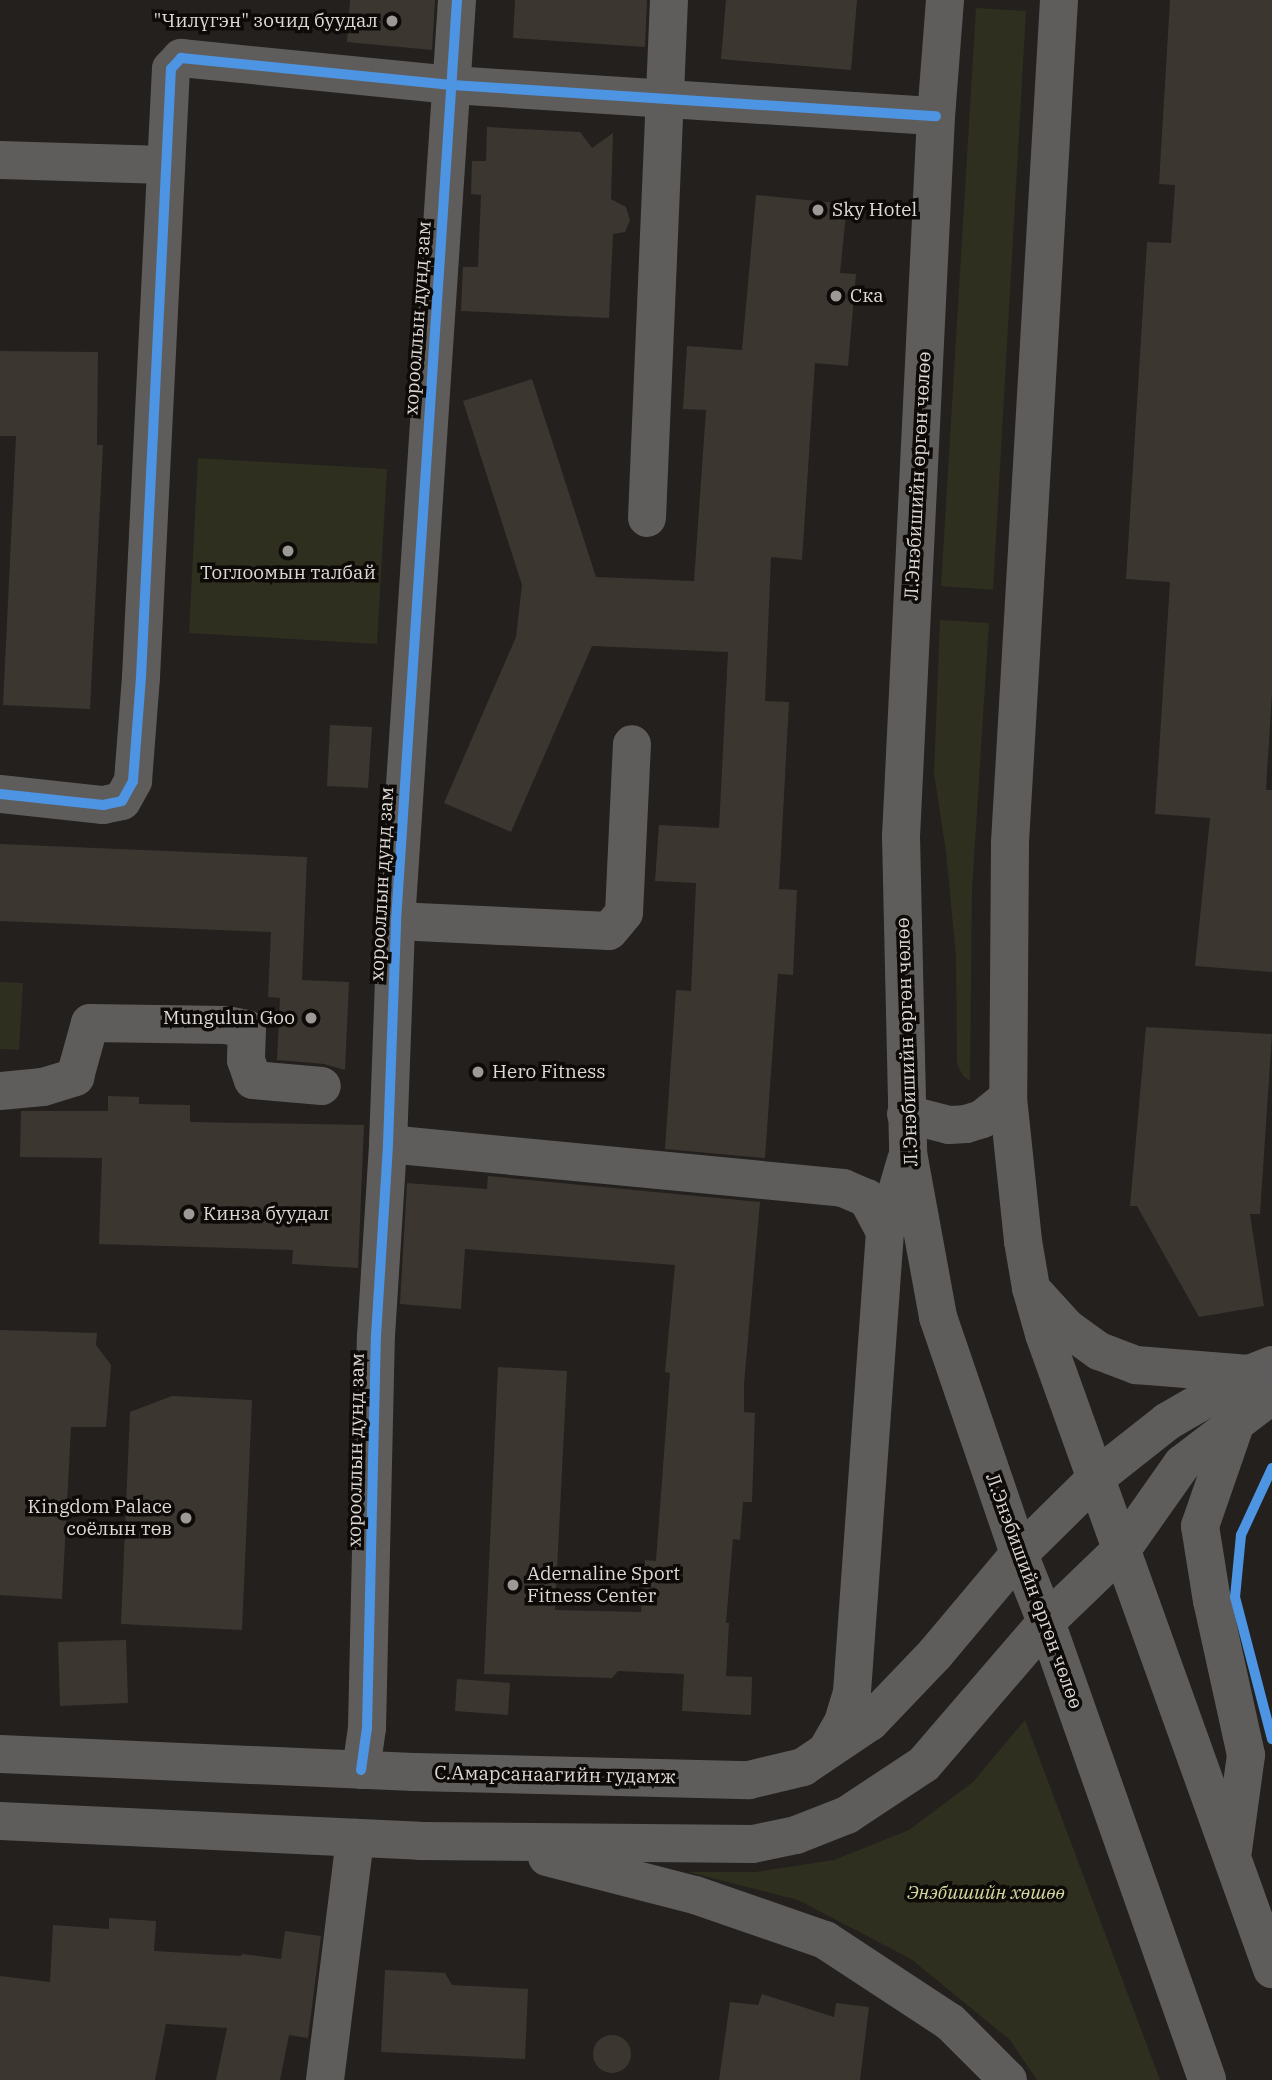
<!DOCTYPE html>
<html>
<head>
<meta charset="utf-8">
<style>
	body { margin:0 }
	#map { position:relative; width:1272px; height:2080px; overflow:hidden; background:#23201e; font-family:"IBM Plex Serif",serif }
	div>[style] { position:absolute }
	.green>* { inset:0; background:#2e2f1e }
	.building>* { inset:0; background:#3b3630 }
	.round { border-radius:50% }
	.minor>* { height:38px; margin:-19px; padding:0 19px; transform-origin:19px; border-radius:19px; background:#5e5d5c }
	.major>* { height:38px; margin:-19px; padding:0 19px; transform-origin:19px; border-radius:19px; background:#5f5d5c }
	.cycleway>* { height:10px; margin:-5px; padding:0 5px; transform-origin:5px; border-radius:5px; background:#4d94e3 }
	.dots>* { width:19px; height:19px; translate:-50% -50%; box-sizing:border-box; border:4px solid #0d0a08; border-radius:50% }
	span { translate:-50% -50%; white-space:nowrap; text-align:center; line-height:1.15; -webkit-text-stroke:7px #0d0a08; paint-order:stroke }
	.poi-label { font-size:19px; color:#dddad6 }
	.right { translate:-100% -50%; text-align:right }
	.left { translate:0 -50%; text-align:left }
	.street-label { font-size:19px; color:#dddad6 }
	.park-label { font-size:19px; color:#d3d89e; font-style:italic }
</style>
</head>
<body>
<div id="map">
	<div class="green">
		<i style="clip-path:polygon(976px 8px,1026px 11px,993px 590px,941px 586px)"></i>
		<i style="clip-path:polygon(198px 458px,387px 469px,377px 644px,189px 633px)"></i>
		<i style="clip-path:polygon(940px 620px,989px 623px,972px 890px,970px 1081px,963px 1076px,957px 1064px,956px 957px,946px 852px,934px 773px)"></i>
		<i style="clip-path:polygon(0 982px,23px 983px,19px 1050px,0 1049px)"></i>
		<i style="clip-path:polygon(1025px 1720px,1160px 2080px,1037px 2080px,1010px 2040px,911px 1959px,798px 1900px,688px 1872px,755px 1872px,834px 1860px,909px 1830px,973px 1782px)"></i>
	</div>
	<div class="building">
		<i style="clip-path:polygon(350px 0,435px 0,432px 50px,347px 42px)"></i>
		<i style="clip-path:polygon(515px 0,647px 0,645px 47px,513px 38px)"></i>
		<i style="clip-path:polygon(726px 0,857px 0,851px 70px,721px 59px)"></i>
		<i style="clip-path:polygon(1170px 0,1272px 0,1272px 692px,1266px 790px,1272px 790px,1272px 972px,1195px 966px,1210px 818px,1155px 814px,1170px 582px,1126px 579px,1147px 242px,1171px 243px,1175px 185px,1159px 184px)"></i>
		<i style="clip-path:polygon(487px 127px,580px 132px,592px 148px,613px 133px,611px 199px,626px 207px,630px 220px,625px 232px,613px 234px,609px 318px,461px 311px,463px 267px,478px 267px,481px 195px,471px 194px,472px 161px,486px 161px)"></i>
		<i style="clip-path:polygon(756px 195px,847px 204px,840px 273px,856px 274px,848px 366px,815px 363px,802px 560px,771px 557px,765px 701px,789px 702px,779px 889px,797px 890px,793px 975px,778px 974px,765px 1158px,665px 1149px,676px 990px,691px 991px,696px 883px,655px 881px,659px 825px,719px 828px,728px 652px,592px 646px,511px 832px,444px 803px,516px 637px,522px 585px,463px 401px,532px 379px,596px 577px,694px 581px,706px 410px,683px 409px,687px 346px,742px 350px)"></i>
		<i style="clip-path:polygon(0 351px,98px 352px,97px 445px,103px 445px,90px 709px,3px 705px,16px 436px,0 436px)"></i>
		<i style="clip-path:polygon(330px 725px,372px 727px,368px 788px,327px 786px)"></i>
		<i style="clip-path:polygon(0 844px,307px 857px,302px 980px,349px 982px,345px 1070px,324px 1064px,277px 1060px,280px 998px,268px 997px,271px 932px,0 921px)"></i>
		<i style="clip-path:polygon(1146px 1027px,1272px 1034px,1260px 1214px,1250px 1214px,1264px 1306px,1199px 1317px,1137px 1206px,1130px 1206px)"></i>
		<i style="clip-path:polygon(108px 1096px,139px 1097px,139px 1104px,190px 1105px,190px 1122px,364px 1125px,358px 1268px,292px 1264px,293px 1250px,99px 1244px,102px 1158px,20px 1157px,21px 1111px,108px 1111px)"></i>
		<i style="clip-path:polygon(488px 1176px,760px 1202px,744px 1384px,744px 1412px,755px 1413px,752px 1502px,743px 1502px,740px 1540px,733px 1539px,726px 1623px,729px 1623px,726px 1676px,752px 1677px,751px 1715px,682px 1711px,684px 1674px,618px 1671px,612px 1678px,484px 1674px,498px 1367px,567px 1371px,555px 1610px,641px 1612px,645px 1560px,656px 1561px,670px 1373px,665px 1372px,675px 1265px,465px 1249px,461px 1309px,400px 1304px,407px 1183px,487px 1189px)"></i>
		<i style="clip-path:polygon(0 1330px,97px 1333px,96px 1345px,111px 1365px,106px 1427px,71px 1427px,62px 1599px,0 1595px)"></i>
		<i style="clip-path:polygon(172px 1396px,252px 1400px,242px 1630px,121px 1624px,130px 1412px)"></i>
		<i style="clip-path:polygon(126px 1640px,128px 1703px,60px 1706px,58px 1642px)"></i>
		<i style="clip-path:polygon(457px 1679px,510px 1683px,508px 1715px,455px 1711px)"></i>
		<i style="clip-path:polygon(109px 1918px,156px 1921px,154px 1951px,241px 1956px,242px 1954px,281px 1959px,285px 1931px,321px 1936px,308px 2038px,289px 2035px,280px 2080px,216px 2080px,227px 2028px,166px 2024px,155px 2080px,0 2080px,0 1976px,50px 1982px,53px 1925px,109px 1929px)"></i>
		<i style="clip-path:polygon(385px 1970px,445px 1973px,452px 1985px,528px 1989px,525px 2059px,381px 2052px)"></i>
		<i style="clip-path:polygon(762px 1994px,834px 2017px,836px 2003px,869px 2007px,860px 2080px,719px 2080px,730px 2002px,758px 2005px)"></i>
		<i class="round" style="left:593px;top:2035px;width:38px;height:38px"></i>
	</div>
	<div class="minor">
		<i style="left:0;top:160px;width:165px;rotate:1.7deg"></i>
		<i style="left:647px;top:518px;width:518px;rotate:-87.57deg"></i>
		<i style="left:0;top:794px;width:104px;rotate:6.1deg"></i>
		<i style="left:103px;top:805px;width:19px;rotate:-12deg"></i>
		<i style="left:122px;top:801px;width:23px;rotate:-61deg"></i>
		<i style="left:133px;top:781px;width:104px;rotate:-85.6deg"></i>
		<i style="left:141px;top:677px;width:609px;rotate:-87.18deg"></i>
		<i style="left:171px;top:69px;width:15px;rotate:-48deg"></i>
		<i style="left:181px;top:58px;width:272px;rotate:5.7deg"></i>
		<i style="left:452px;top:85px;width:485px;rotate:3.7deg"></i>
		<i style="left:396px;top:921px;width:213px;rotate:2.7deg"></i>
		<i style="left:609px;top:931px;width:23px;rotate:-50deg"></i>
		<i style="left:624px;top:913px;width:169px;rotate:-87.3deg"></i>
		<i style="left:0;top:1091px;width:43px;rotate:-5.3deg"></i>
		<i style="left:43px;top:1087px;width:34px;rotate:-17deg"></i>
		<i style="left:75px;top:1077px;width:56px;rotate:-74.5deg"></i>
		<i style="left:90px;top:1023px;width:136px;rotate:0.8deg"></i>
		<i style="left:226px;top:1025px;width:21px;rotate:11deg"></i>
		<i style="left:247px;top:1029px;width:31px;rotate:92deg"></i>
		<i style="left:246px;top:1060px;width:21px;rotate:71deg"></i>
		<i style="left:253px;top:1080px;width:69px;rotate:5deg"></i>
		<i style="left:388px;top:1144px;width:457px;rotate:5.5deg"></i>
		<i style="left:843px;top:1188px;width:26px;rotate:23deg"></i>
		<i style="left:867px;top:1198px;width:38px;rotate:62deg"></i>
		<i style="left:1097px;top:1477px;width:90px;rotate:-38.3deg"></i>
		<i style="left:1168px;top:1421px;width:94px;rotate:-30.1deg"></i>
		<i style="left:1249px;top:1374px;width:25px;rotate:-21deg"></i>
		<i style="left:1123px;top:1548px;width:103px;rotate:-54.9deg"></i>
		<i style="left:1182px;top:1464px;width:113px;rotate:-37.5deg"></i>
		<i style="left:361px;top:1770px;width:42px;rotate:-81.9deg"></i>
		<i style="left:367px;top:1728px;width:392px;rotate:-88.7deg"></i>
		<i style="left:376px;top:1336px;width:192px;rotate:-86.4deg"></i>
		<i style="left:388px;top:1144px;width:223px;rotate:-87.9deg"></i>
		<i style="left:396px;top:921px;width:923px;rotate:-86.21deg"></i>
		<i style="left:325px;top:2080px;width:244px;rotate:-82.9deg"></i>
	</div>
	<div class="major">
		<i style="left:945px;top:0;width:116px;rotate:94.4deg"></i>
		<i style="left:936px;top:116px;width:721px;rotate:92.78deg"></i>
		<i style="left:901px;top:836px;width:317px;rotate:88.7deg"></i>
		<i style="left:908px;top:1153px;width:167px;rotate:79.6deg"></i>
		<i style="left:938px;top:1317px;width:250px;rotate:71.1deg"></i>
		<i style="left:1019px;top:1554px;width:73px;rotate:68.3deg"></i>
		<i style="left:1046px;top:1622px;width:485px;rotate:70.6deg"></i>
		<i style="left:1059px;top:0;width:844px;rotate:93.33deg"></i>
		<i style="left:1010px;top:843px;width:255px;rotate:90.4deg"></i>
		<i style="left:1008px;top:1098px;width:144px;rotate:84deg"></i>
		<i style="left:1023px;top:1241px;width:48px;rotate:80.3deg"></i>
		<i style="left:1031px;top:1288px;width:48px;rotate:74.2deg"></i>
		<i style="left:1044px;top:1334px;width:675px;rotate:70.25deg"></i>
		<i style="left:906px;top:1114px;width:44px;rotate:14.3deg"></i>
		<i style="left:949px;top:1125px;width:17px;rotate:-3deg"></i>
		<i style="left:966px;top:1124px;width:17px;rotate:-17deg"></i>
		<i style="left:982px;top:1119px;width:33px;rotate:-39deg"></i>
		<i style="left:1035px;top:1293px;width:47px;rotate:47.6deg"></i>
		<i style="left:1067px;top:1328px;width:39px;rotate:36deg"></i>
		<i style="left:1099px;top:1351px;width:40px;rotate:21deg"></i>
		<i style="left:1136px;top:1365px;width:113px;rotate:4.6deg"></i>
		<i style="left:827px;top:1750px;width:32px;rotate:-60deg"></i>
		<i style="left:843px;top:1722px;width:31px;rotate:-73deg"></i>
		<i style="left:852px;top:1692px;width:461px;rotate:-85.9deg"></i>
		<i style="left:885px;top:1232px;width:75px;rotate:-73.7deg"></i>
		<i style="left:0;top:1754px;width:414px;rotate:2.5deg"></i>
		<i style="left:414px;top:1772px;width:335px;rotate:1.4deg"></i>
		<i style="left:749px;top:1780px;width:56px;rotate:-13.5deg"></i>
		<i style="left:803px;top:1767px;width:81px;rotate:-33.9deg"></i>
		<i style="left:870px;top:1722px;width:94px;rotate:-46.3deg"></i>
		<i style="left:935px;top:1654px;width:131px;rotate:-50deg"></i>
		<i style="left:1019px;top:1554px;width:110px;rotate:-44.6deg"></i>
		<i style="left:0;top:1821px;width:420px;rotate:2.7deg"></i>
		<i style="left:420px;top:1841px;width:333px;rotate:0.5deg"></i>
		<i style="left:753px;top:1844px;width:44px;rotate:-11.8deg"></i>
		<i style="left:796px;top:1835px;width:55px;rotate:-21.4deg"></i>
		<i style="left:847px;top:1815px;width:92px;rotate:-33.5deg"></i>
		<i style="left:924px;top:1764px;width:187px;rotate:-49.3deg"></i>
		<i style="left:1046px;top:1622px;width:107px;rotate:-43.9deg"></i>
		<i style="left:1233px;top:1850px;width:96px;rotate:-82.2deg"></i>
		<i style="left:1246px;top:1755px;width:158px;rotate:-102.4deg"></i>
		<i style="left:1212px;top:1601px;width:76px;rotate:-99.1deg"></i>
		<i style="left:1200px;top:1526px;width:113px;rotate:-70.9deg"></i>
		<i style="left:547px;top:1857px;width:153px;rotate:14.4deg"></i>
		<i style="left:695px;top:1895px;width:138px;rotate:19.1deg"></i>
		<i style="left:825px;top:1940px;width:149px;rotate:33.3deg"></i>
		<i style="left:950px;top:2022px;width:82px;rotate:45deg"></i>
	</div>
	<div class="cycleway">
		<i style="left:0;top:794px;width:104px;rotate:6.1deg"></i>
		<i style="left:103px;top:805px;width:19px;rotate:-12deg"></i>
		<i style="left:122px;top:801px;width:23px;rotate:-61deg"></i>
		<i style="left:133px;top:781px;width:104px;rotate:-85.6deg"></i>
		<i style="left:141px;top:677px;width:609px;rotate:-87.18deg"></i>
		<i style="left:171px;top:69px;width:15px;rotate:-48deg"></i>
		<i style="left:181px;top:58px;width:272px;rotate:5.7deg"></i>
		<i style="left:452px;top:85px;width:485px;rotate:3.7deg"></i>
		<i style="left:1272px;top:1468px;width:74px;rotate:114.8deg"></i>
		<i style="left:1241px;top:1535px;width:62px;rotate:95.5deg"></i>
		<i style="left:1235px;top:1597px;width:147px;rotate:75.4deg"></i>
		<i style="left:361px;top:1770px;width:42px;rotate:-81.9deg"></i>
		<i style="left:367px;top:1728px;width:392px;rotate:-88.7deg"></i>
		<i style="left:376px;top:1336px;width:192px;rotate:-86.4deg"></i>
		<i style="left:388px;top:1144px;width:223px;rotate:-87.9deg"></i>
		<i style="left:396px;top:921px;width:923px;rotate:-86.21deg"></i>
	</div>
	<div class="dots">
		<i style="left:392px;top:21px;background:#9c9996"></i>
		<i style="left:818px;top:210px;background:#9c9996"></i>
		<i style="left:836px;top:296px;background:#9c9996"></i>
		<i style="left:288px;top:551px;background:#9c9996"></i>
		<i style="left:311px;top:1018px;background:#9c9996"></i>
		<i style="left:478px;top:1072px;background:#9c9996"></i>
		<i style="left:189px;top:1214px;background:#9c9996"></i>
		<i style="left:186px;top:1518px;background:#9c9996"></i>
		<i style="left:513px;top:1585px;background:#9c9996"></i>
	</div>
	<div class="poi-label">
		<span class="right" style="left:378px;top:21px">"Чилүгэн" зочид буудал</span>
		<span class="left" style="left:832px;top:210px">Sky Hotel</span>
		<span class="left" style="left:850px;top:296px">Ска</span>
		<span style="left:288px;top:573px">Тоглоомын талбай</span>
		<span class="right" style="left:295px;top:1018px">Mungulun Goo</span>
		<span class="left" style="left:492px;top:1072px">Hero Fitness</span>
		<span class="left" style="left:203px;top:1214px">Кинза буудал</span>
		<span class="right" style="left:172px;top:1518px">Kingdom Palace<br>соёлын төв</span>
		<span class="left" style="left:527px;top:1585px">Adernaline Sport<br>Fitness Center</span>
	</div>
	<div class="street-label">
		<span style="left:418px;top:318px;rotate:-86deg">хорооллын дунд зам</span>
		<span style="left:918px;top:476px;rotate:-87deg">Л.Энэбишийн өргөн чөлөө</span>
		<span style="left:382px;top:884px;rotate:-87deg">хорооллын дунд зам</span>
		<span style="left:907px;top:1042px;rotate:-92deg">Л.Энэбишийн өргөн чөлөө</span>
		<span style="left:356px;top:1450px;rotate:-89deg">хорооллын дунд зам</span>
		<span style="left:1034px;top:1591px;rotate:70deg">Л.Энэбишийн өргөн чөлөө</span>
		<span style="left:555px;top:1775px;rotate:1deg">С.Амарсанаагийн гудамж</span>
	</div>
	<div class="park-label">
		<span style="left:986px;top:1893px">Энэбишийн хөшөө</span>
	</div>
</div>
</body>
</html>
